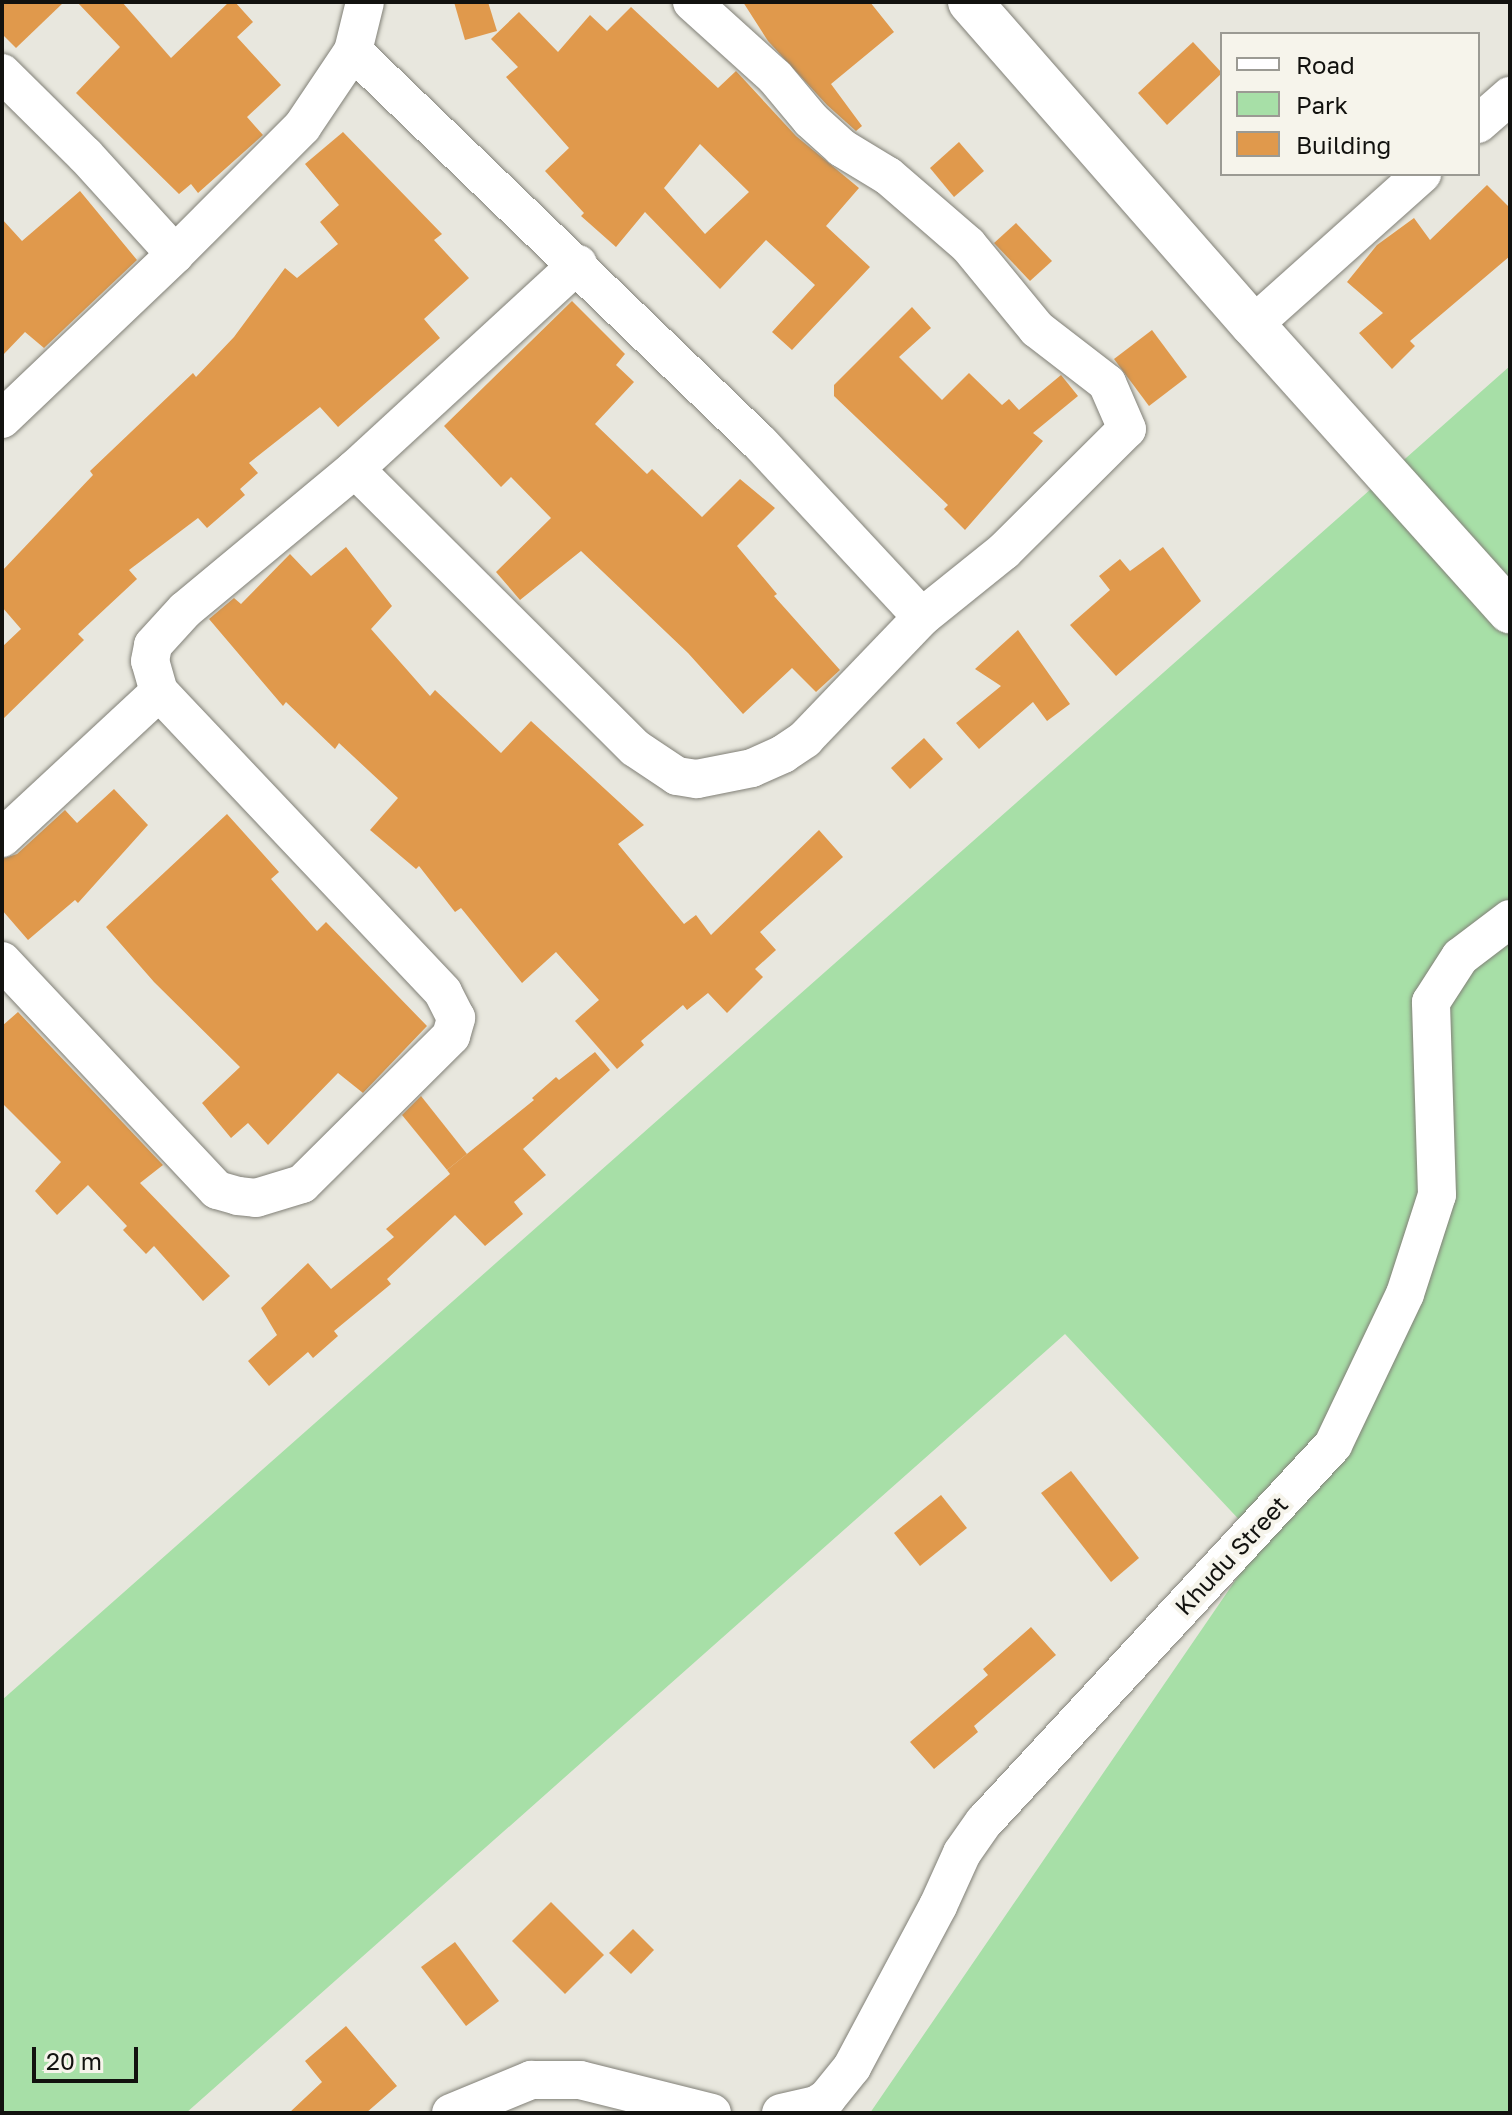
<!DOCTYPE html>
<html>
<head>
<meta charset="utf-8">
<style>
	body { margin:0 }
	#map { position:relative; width:1512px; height:2115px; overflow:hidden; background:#e8e7de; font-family:"Golos Text",sans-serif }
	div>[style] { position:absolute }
	.green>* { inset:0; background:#a7dfa7 }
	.building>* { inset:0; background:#e0994c }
	.roads { filter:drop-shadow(0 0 2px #818077) drop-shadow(0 0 2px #818077) }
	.street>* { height:38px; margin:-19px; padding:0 19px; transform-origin:19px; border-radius:19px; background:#fff }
	.secondary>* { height:44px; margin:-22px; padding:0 22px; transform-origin:22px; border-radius:22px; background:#fff }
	span { translate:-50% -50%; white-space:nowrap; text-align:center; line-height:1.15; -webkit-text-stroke:8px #f6f4eb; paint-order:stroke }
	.street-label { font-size:24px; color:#12120f }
	.frame { position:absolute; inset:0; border:4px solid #12120f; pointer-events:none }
	.legend { position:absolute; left:1220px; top:32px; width:260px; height:144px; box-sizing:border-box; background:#f6f4eb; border:2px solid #9b9a93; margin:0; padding:10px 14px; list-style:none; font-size:24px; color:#12120f }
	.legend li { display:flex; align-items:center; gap:16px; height:40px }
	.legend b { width:40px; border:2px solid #9b9a93 }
	.scale { position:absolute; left:32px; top:2047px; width:106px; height:36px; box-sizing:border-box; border:4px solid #12120f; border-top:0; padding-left:10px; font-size:24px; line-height:28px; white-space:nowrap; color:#12120f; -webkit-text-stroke:6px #f6f4eb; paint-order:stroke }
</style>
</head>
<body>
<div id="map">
	<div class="green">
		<i style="clip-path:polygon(1510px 366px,1510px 2113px,870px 2113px,1261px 1543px,1065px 1334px,186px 2113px,2px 2113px,2px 1700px)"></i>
	</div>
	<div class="building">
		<i style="clip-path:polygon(2px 2px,64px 2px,16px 48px,2px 34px)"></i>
		<i style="clip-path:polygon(77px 2px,122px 2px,171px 58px,229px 2px,235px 2px,253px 22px,237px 37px,281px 85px,247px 117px,263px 135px,198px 193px,191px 184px,179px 194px,76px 93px,120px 47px)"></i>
		<i style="clip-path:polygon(454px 2px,488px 2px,497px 31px,465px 40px)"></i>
		<i style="clip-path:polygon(743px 2px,870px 2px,894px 32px,831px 84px,862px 126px,856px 131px,827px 105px,768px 41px)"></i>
		<i style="clip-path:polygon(evenodd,631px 7px,718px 88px,736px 71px,796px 136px,859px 188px,826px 226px,870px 267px,792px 350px,772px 332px,815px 285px,766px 240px,720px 289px,645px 212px,616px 247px,581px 216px,584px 213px,545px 171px,569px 148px,506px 77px,518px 67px,491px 39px,519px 12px,558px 52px,590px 15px,607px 31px,631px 7px,700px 144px,749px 192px,705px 234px,664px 188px,700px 144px)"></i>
		<i style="clip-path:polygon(1193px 42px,1222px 73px,1167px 125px,1138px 93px)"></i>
		<i style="clip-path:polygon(343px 132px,442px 234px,434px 240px,469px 278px,424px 319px,440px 338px,338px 427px,320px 407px,249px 463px,258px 473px,240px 489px,245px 495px,207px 528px,198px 518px,129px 570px,137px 579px,78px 634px,84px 640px,2px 720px,2px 647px,21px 629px,2px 607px,2px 571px,93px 475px,90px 471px,193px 373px,196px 377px,234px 337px,285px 268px,297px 278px,338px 244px,320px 222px,339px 205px,305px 164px)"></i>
		<i style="clip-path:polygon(959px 142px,984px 171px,954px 197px,930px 168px)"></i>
		<i style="clip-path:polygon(1487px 185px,1510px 208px,1510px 256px,1410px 341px,1415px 346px,1392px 369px,1359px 333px,1383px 313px,1347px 282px,1377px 245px,1414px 218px,1430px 240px)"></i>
		<i style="clip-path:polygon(80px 191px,137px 260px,44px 348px,25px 332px,2px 356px,2px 219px,22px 241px)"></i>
		<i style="clip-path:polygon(1016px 223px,1052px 261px,1030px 281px,994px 243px)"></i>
		<i style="clip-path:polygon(572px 301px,625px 354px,616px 365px,634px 382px,595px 424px,647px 474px,652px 469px,702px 517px,740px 479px,775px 508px,737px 546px,777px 594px,774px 596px,840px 670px,816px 692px,792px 668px,743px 714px,688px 653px,581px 551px,520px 600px,496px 572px,551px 518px,511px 477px,501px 487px,444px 426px)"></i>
		<i style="clip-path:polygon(912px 307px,931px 328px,899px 357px,942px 400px,969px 373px,1002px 405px,1009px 399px,1019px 410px,1061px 375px,1078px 396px,1033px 433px,1043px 441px,965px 530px,944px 509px,948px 505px,834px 396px,834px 385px)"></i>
		<i style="clip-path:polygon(1152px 330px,1187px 377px,1149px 406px,1114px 359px)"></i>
		<i style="clip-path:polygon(346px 547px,392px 606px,371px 629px,430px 696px,435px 690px,501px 753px,531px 721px,644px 825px,618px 844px,684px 924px,696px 915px,711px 935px,819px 830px,843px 857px,760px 932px,776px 950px,755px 969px,763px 977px,727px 1013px,708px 993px,687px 1010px,683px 1005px,641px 1041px,644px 1045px,617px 1069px,575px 1021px,599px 1000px,556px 952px,522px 983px,461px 908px,455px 912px,419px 866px,416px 869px,370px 830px,398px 798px,339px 743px,335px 749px,286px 702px,283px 706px,209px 619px,234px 598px,241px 604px,290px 554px,311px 576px)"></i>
		<i style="clip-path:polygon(1163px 547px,1201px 601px,1116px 676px,1070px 625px,1110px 590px,1099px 576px,1120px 559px,1130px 571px)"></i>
		<i style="clip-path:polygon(1018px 630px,1070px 704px,1047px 721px,1033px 702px,979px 749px,956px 723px,1001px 686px,975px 669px)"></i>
		<i style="clip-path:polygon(924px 738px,943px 759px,910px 789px,891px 768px)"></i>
		<i style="clip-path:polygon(114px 789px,148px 825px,78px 903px,75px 900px,28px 940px,2px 910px,2px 859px,17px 854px,65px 810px,77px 823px)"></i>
		<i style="clip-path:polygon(227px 814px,279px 872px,271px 879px,317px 931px,326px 922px,427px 1026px,363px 1093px,338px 1073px,268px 1145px,248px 1123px,231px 1138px,202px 1103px,240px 1067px,154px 982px,106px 927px)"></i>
		<i style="clip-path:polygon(18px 1012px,163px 1165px,140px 1183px,230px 1276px,203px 1301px,154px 1246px,146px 1254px,123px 1230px,127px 1226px,88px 1185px,57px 1215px,35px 1191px,61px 1162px,2px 1103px,2px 1026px)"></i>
		<i style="clip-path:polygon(595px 1052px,610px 1070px,523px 1149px,546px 1175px,514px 1202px,523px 1214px,485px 1246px,455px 1215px,387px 1279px,391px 1284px,334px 1331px,338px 1336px,313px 1358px,308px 1352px,269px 1386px,248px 1361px,277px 1335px,261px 1308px,308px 1263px,331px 1289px,394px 1237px,386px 1229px,450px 1174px,447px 1170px,534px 1100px,532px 1098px,556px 1077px,559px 1080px)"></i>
		<i style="clip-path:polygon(421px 1096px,467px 1154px,447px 1170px,402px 1115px)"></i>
		<i style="clip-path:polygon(1071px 1471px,1139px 1558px,1111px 1582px,1041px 1493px)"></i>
		<i style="clip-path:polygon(941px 1495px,967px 1528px,920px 1566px,894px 1533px)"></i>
		<i style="clip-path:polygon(1031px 1627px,1056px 1655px,974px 1726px,978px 1732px,934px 1769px,910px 1742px,988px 1675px,983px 1669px)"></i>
		<i style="clip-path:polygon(551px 1902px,604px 1955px,565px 1994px,512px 1941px)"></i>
		<i style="clip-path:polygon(633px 1929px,654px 1950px,631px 1974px,609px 1953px)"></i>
		<i style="clip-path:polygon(455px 1942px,499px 2001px,466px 2026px,421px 1967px)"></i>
		<i style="clip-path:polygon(346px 2026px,397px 2086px,366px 2113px,289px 2113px,322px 2082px,305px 2061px)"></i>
	</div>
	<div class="roads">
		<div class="street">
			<i style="left:353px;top:51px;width:566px;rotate:43.93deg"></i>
			<i style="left:761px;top:444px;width:236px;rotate:47.1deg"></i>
			<i style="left:2px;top:73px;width:117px;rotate:44.7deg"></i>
			<i style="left:85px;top:155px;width:134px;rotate:47.7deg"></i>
			<i style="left:1478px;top:124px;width:43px;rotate:-41.2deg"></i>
			<i style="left:1253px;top:325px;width:227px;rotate:-41.8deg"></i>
			<i style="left:2px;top:419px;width:239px;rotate:-43.6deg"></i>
			<i style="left:175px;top:254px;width:180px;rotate:-45deg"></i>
			<i style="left:302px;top:127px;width:92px;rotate:-56.1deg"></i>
			<i style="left:353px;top:51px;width:50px;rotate:-76.2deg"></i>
			<i style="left:355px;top:469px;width:395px;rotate:44.9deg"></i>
			<i style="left:635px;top:748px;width:50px;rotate:33.7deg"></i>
			<i style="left:677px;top:776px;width:20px;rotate:9deg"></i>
			<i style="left:697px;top:779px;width:56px;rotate:-11.3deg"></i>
			<i style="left:752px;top:768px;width:34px;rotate:-24deg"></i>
			<i style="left:783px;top:754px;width:27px;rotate:-34deg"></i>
			<i style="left:805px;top:739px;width:169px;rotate:-46.2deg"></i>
			<i style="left:922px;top:617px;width:105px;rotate:-38.8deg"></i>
			<i style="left:1004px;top:551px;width:173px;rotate:-44.8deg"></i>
			<i style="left:1127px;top:429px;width:50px;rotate:-113.5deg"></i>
			<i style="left:1107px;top:383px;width:88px;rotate:-142.4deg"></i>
			<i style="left:1037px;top:329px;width:109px;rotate:-129.4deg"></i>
			<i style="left:968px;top:245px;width:106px;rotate:-139.2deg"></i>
			<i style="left:888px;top:176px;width:54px;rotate:-148.7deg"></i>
			<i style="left:842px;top:148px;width:42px;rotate:-137.9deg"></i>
			<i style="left:811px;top:120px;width:56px;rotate:-129.9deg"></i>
			<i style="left:775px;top:77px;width:112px;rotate:-137.9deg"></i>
			<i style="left:2px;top:838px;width:214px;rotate:-42.9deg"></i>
			<i style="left:2px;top:961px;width:314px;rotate:46.8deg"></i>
			<i style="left:217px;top:1190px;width:22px;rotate:16deg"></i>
			<i style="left:238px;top:1196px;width:18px;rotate:6deg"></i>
			<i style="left:256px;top:1198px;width:48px;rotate:-16.9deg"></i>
			<i style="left:302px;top:1184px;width:210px;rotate:-44.8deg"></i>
			<i style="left:451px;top:1036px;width:19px;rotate:-74deg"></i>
			<i style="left:456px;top:1018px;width:29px;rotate:-117deg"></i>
			<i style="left:443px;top:992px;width:413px;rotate:-133.4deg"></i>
			<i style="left:159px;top:692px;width:32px;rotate:-106deg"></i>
			<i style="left:150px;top:661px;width:16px;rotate:-79deg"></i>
			<i style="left:153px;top:645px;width:47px;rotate:-47.6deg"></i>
			<i style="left:185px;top:610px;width:221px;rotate:-39.7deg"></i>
			<i style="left:355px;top:469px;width:303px;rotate:-42.6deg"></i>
			<i style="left:451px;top:2113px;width:87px;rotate:-22.4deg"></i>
			<i style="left:531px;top:2080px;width:49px"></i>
			<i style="left:580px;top:2080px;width:136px;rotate:14deg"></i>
			<i style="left:781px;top:2113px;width:36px;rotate:-13deg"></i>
			<i style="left:816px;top:2105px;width:13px;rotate:-32deg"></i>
			<i style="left:827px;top:2098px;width:40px;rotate:-51deg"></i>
			<i style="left:852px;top:2067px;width:183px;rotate:-61.9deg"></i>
			<i style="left:938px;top:1906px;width:58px;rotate:-65.6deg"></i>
			<i style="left:962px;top:1853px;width:38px;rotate:-55deg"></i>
			<i style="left:984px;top:1822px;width:514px;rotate:-47.21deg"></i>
			<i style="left:1333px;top:1445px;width:167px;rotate:-64.5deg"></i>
			<i style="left:1405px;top:1294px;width:104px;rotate:-72.1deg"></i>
			<i style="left:1437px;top:1195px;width:193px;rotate:-91.8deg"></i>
			<i style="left:1431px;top:1002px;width:54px;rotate:-57.2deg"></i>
			<i style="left:1460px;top:957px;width:63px;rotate:-37.2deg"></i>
		</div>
		<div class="secondary">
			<i style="left:970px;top:2px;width:429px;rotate:48.8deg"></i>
			<i style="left:1253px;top:325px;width:385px;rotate:48.1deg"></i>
		</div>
	</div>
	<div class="street-label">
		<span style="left:1231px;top:1555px;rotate:-47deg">Khudu Street</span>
	</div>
	<div class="frame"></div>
	<ul class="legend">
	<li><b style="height:10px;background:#fff"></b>Road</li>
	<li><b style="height:22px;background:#a7dfa7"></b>Park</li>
	<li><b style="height:22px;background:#e0994c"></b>Building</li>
	</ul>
	<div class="scale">20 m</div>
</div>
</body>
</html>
